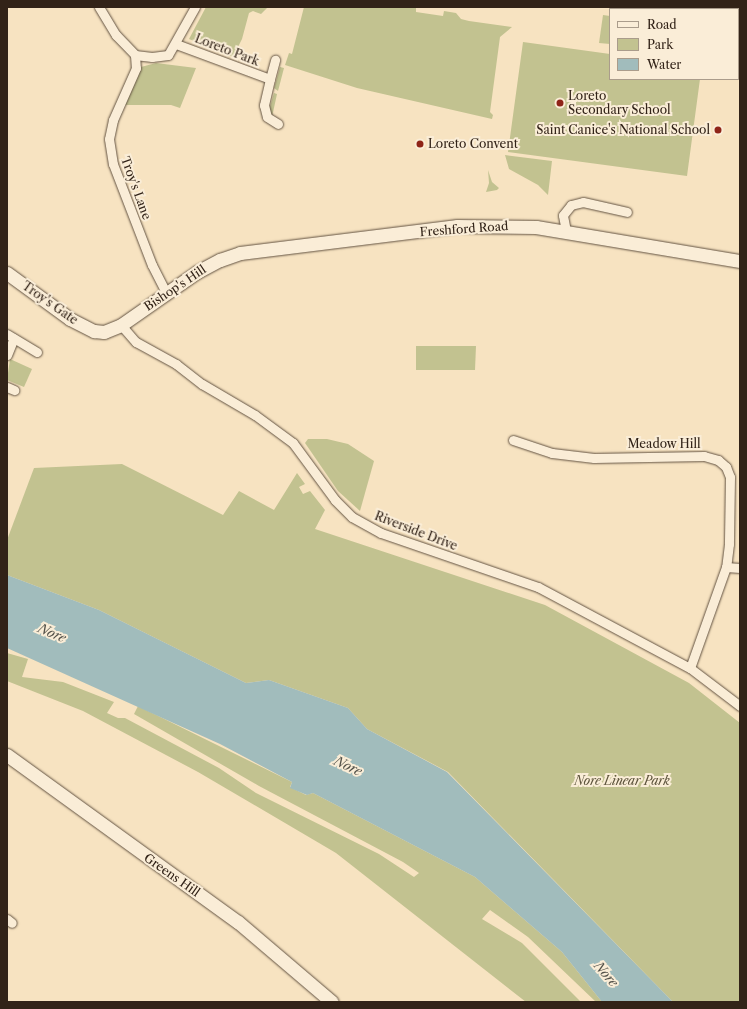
<!DOCTYPE html>
<html>
<head>
<meta charset="utf-8">
<style>
	body { margin:0 }
	#map { position:relative; width:747px; height:1009px; overflow:hidden; background:#f7e3c1; font-family:"Libre Caslon Text",serif }
	div>[style] { position:absolute }
	.green>* { inset:0; background:#c2c290 }
	.water>* { inset:0; background:#a1bcbc }
	.roads { filter:drop-shadow(0 0 1px #635342) drop-shadow(0 0 1px #635342) }
	.street>* { height:9px; margin:-4.5px; padding:0 4.5px; transform-origin:4.5px; border-radius:4.5px; background:#faedd7 }
	.secondary>* { height:13px; margin:-6.5px; padding:0 6.5px; transform-origin:6.5px; border-radius:6.5px; background:#faedd7 }
	.dots>* { width:11px; height:11px; translate:-50% -50%; box-sizing:border-box; border:2px solid #faedd7; border-radius:50% }
	span { translate:-50% -50%; white-space:nowrap; text-align:center; line-height:1.15; -webkit-text-stroke:4px #faedd7; paint-order:stroke }
	.street-label { font-size:12px; color:#322318 }
	.poi-label { font-size:12px; color:#322318 }
	.left { translate:0 -50%; text-align:left }
	.right { translate:-100% -50%; text-align:right }
	.park-label { font-size:12px; color:#5d533c; font-style:italic }
	.water-label { font-size:13px; color:#535149; font-style:italic }
	.frame { position:absolute; inset:0; border:8px solid #322318; pointer-events:none }
	.legend { position:absolute; left:609px; top:8px; width:130px; height:72px; box-sizing:border-box; background:#faedd7; border:1px solid #aa9c8b; margin:0; padding:5px 7px; list-style:none; font-size:12px; color:#322318 }
	.legend li { display:flex; align-items:center; gap:8px; height:20px }
	.legend b { width:20px; border:1px solid #aa9c8b }
</style>
</head>
<body>
<div id="map">
	<div class="green">
		<i style="clip-path:polygon(206px 7px,268px 7px,261px 14px,253px 11px,249px 13px,242px 39px,233px 57px,189px 39px)"></i>
		<i style="clip-path:polygon(304px 7px,412px 7px,416px 8px,416px 12px,443px 16px,444px 11px,456px 13px,461px 19px,469px 21px,512px 27px,500px 37px,490px 112px,493px 115px,492px 119px,357px 88px,285px 65px,289px 53px,292px 54px)"></i>
		<i style="clip-path:polygon(603px 15px,610px 16px,610px 44px,599px 43px)"></i>
		<i style="clip-path:polygon(523px 42px,610px 54px,610px 79px,700px 79px,687px 176px,508px 152px)"></i>
		<i style="clip-path:polygon(156px 63px,196px 68px,180px 108px,171px 105px,123px 105px,141px 67px)"></i>
		<i style="clip-path:polygon(280px 67px,284px 68px,278px 91px,274px 88px)"></i>
		<i style="clip-path:polygon(274px 93px,277px 94px,272px 117px,269px 110px)"></i>
		<i style="clip-path:polygon(505px 155px,552px 161px,548px 195px,538px 185px,509px 169px)"></i>
		<i style="clip-path:polygon(488px 170px,492px 182px,499px 188px,497px 190px,486px 192px,489px 183px)"></i>
		<i style="clip-path:polygon(416px 346px,476px 346px,475px 370px,416px 370px)"></i>
		<i style="clip-path:polygon(10px 359px,32px 369px,24px 387px,7px 380px)"></i>
		<i style="clip-path:polygon(308px 439px,327px 439px,348px 444px,374px 461px,360px 511px,338px 491px,305px 443px)"></i>
		<i style="clip-path:polygon(122px 464px,223px 515px,239px 491px,274px 510px,297px 473px,305px 484px,299px 487px,303px 494px,310px 491px,325px 510px,315px 529px,545px 605px,689px 683px,740px 723px,740px 1002px,673px 1002px,448px 772px,367px 729px,348px 708px,269px 680px,246px 683px,99px 610px,7px 575px,7px 540px,34px 468px)"></i>
		<i style="clip-path:polygon(7px 653px,28px 659px,22px 677px,63px 682px,114px 702px,107px 713px,118px 718px,125px 718px,219px 768px,256px 793px,379px 854px,414px 877px,419px 873px,403px 862px,259px 786px,134px 714px,138px 706px,292px 782px,290px 787px,306px 795px,313px 793px,475px 877px,562px 952px,602px 1002px,596px 1002px,528px 937px,490px 910px,482px 919px,522px 943px,581px 1002px,526px 1002px,336px 853px,198px 772px,83px 711px,7px 681px)"></i>
	</div>
	<div class="water">
		<i style="clip-path:polygon(7px 575px,99px 610px,246px 683px,269px 680px,348px 708px,367px 729px,447px 772px,673px 1002px,602px 1002px,562px 952px,475px 877px,313px 793px,307px 795px,290px 788px,292px 782px,220px 744px,7px 648px)"></i>
	</div>
	<div class="roads">
		<div class="street">
			<i style="left:99px;top:7px;width:33px;rotate:59deg"></i>
			<i style="left:116px;top:35px;width:28px;rotate:46deg"></i>
			<i style="left:135px;top:55px;width:13px;rotate:86deg"></i>
			<i style="left:136px;top:68px;width:57px;rotate:113.9deg"></i>
			<i style="left:113px;top:120px;width:19px;rotate:102deg"></i>
			<i style="left:109px;top:139px;width:25px;rotate:81deg"></i>
			<i style="left:113px;top:164px;width:108px;rotate:68.9deg"></i>
			<i style="left:152px;top:265px;width:30px;rotate:63deg"></i>
			<i style="left:176px;top:44px;width:100px;rotate:20.4deg"></i>
			<i style="left:270px;top:79px;width:27px;rotate:103deg"></i>
			<i style="left:264px;top:105px;width:12px;rotate:76deg"></i>
			<i style="left:267px;top:117px;width:13px;rotate:32deg"></i>
			<i style="left:135px;top:55px;width:17px;rotate:7deg"></i>
			<i style="left:152px;top:57px;width:16px;rotate:-7deg"></i>
			<i style="left:168px;top:55px;width:55px;rotate:-60.6deg"></i>
			<i style="left:270px;top:79px;width:20px;rotate:-75deg"></i>
			<i style="left:566px;top:231px;width:16px;rotate:-101deg"></i>
			<i style="left:563px;top:215px;width:13px;rotate:-51deg"></i>
			<i style="left:571px;top:205px;width:12px;rotate:-14deg"></i>
			<i style="left:583px;top:202px;width:45px;rotate:12.8deg"></i>
			<i style="left:121px;top:325px;width:23px;rotate:49deg"></i>
			<i style="left:136px;top:342px;width:46px;rotate:28.8deg"></i>
			<i style="left:176px;top:364px;width:33px;rotate:38deg"></i>
			<i style="left:202px;top:384px;width:61px;rotate:30.3deg"></i>
			<i style="left:255px;top:415px;width:47px;rotate:36.4deg"></i>
			<i style="left:293px;top:443px;width:71px;rotate:53.6deg"></i>
			<i style="left:335px;top:500px;width:24px;rotate:45deg"></i>
			<i style="left:352px;top:517px;width:33px;rotate:29deg"></i>
			<i style="left:381px;top:533px;width:166px;rotate:19deg"></i>
			<i style="left:538px;top:587px;width:172px;rotate:28.1deg"></i>
			<i style="left:690px;top:668px;width:63px;rotate:37.2deg"></i>
			<i style="left:7px;top:334px;width:35px;rotate:31deg"></i>
			<i style="left:7px;top:355px;width:18px;rotate:-68deg"></i>
			<i style="left:7px;top:387px;width:8px;rotate:23deg"></i>
			<i style="left:513px;top:440px;width:41px;rotate:18.4deg"></i>
			<i style="left:552px;top:453px;width:42px;rotate:6.8deg"></i>
			<i style="left:594px;top:458px;width:110px;rotate:-1deg"></i>
			<i style="left:704px;top:456px;width:15px;rotate:16deg"></i>
			<i style="left:718px;top:460px;width:11px;rotate:41deg"></i>
			<i style="left:726px;top:467px;width:11px;rotate:68deg"></i>
			<i style="left:730px;top:477px;width:67px;rotate:90.9deg"></i>
			<i style="left:729px;top:544px;width:23px;rotate:97deg"></i>
			<i style="left:726px;top:567px;width:107px;rotate:109.6deg"></i>
			<i style="left:726px;top:567px;width:14px;rotate:4deg"></i>
			<i style="left:7px;top:919px;width:6px;rotate:39deg"></i>
		</div>
		<div class="secondary">
			<i style="left:7px;top:273px;width:78px;rotate:36.1deg"></i>
			<i style="left:70px;top:319px;width:27px;rotate:27deg"></i>
			<i style="left:94px;top:331px;width:10px;rotate:6deg"></i>
			<i style="left:104px;top:332px;width:18px;rotate:-22deg"></i>
			<i style="left:121px;top:325px;width:93px;rotate:-34.9deg"></i>
			<i style="left:197px;top:272px;width:26px;rotate:-28deg"></i>
			<i style="left:220px;top:260px;width:21px;rotate:-19deg"></i>
			<i style="left:240px;top:253px;width:219px;rotate:-7.1deg"></i>
			<i style="left:457px;top:226px;width:79px;rotate:0.7deg"></i>
			<i style="left:536px;top:227px;width:207px;rotate:9.5deg"></i>
			<i style="left:7px;top:755px;width:285px;rotate:35.9deg"></i>
			<i style="left:238px;top:922px;width:123px;rotate:40.4deg"></i>
		</div>
	</div>
	<div class="dots">
		<i style="left:560px;top:103px;background:#8f2418"></i>
		<i style="left:718px;top:130px;background:#8f2418"></i>
		<i style="left:420px;top:144px;background:#8f2418"></i>
	</div>
	<div class="street-label">
		<span style="left:227px;top:50px;rotate:21deg">Loreto Park</span>
		<span style="left:136px;top:188px;rotate:70deg">Troy's Lane</span>
		<span style="left:464px;top:229px;rotate:-4deg">Freshford Road</span>
		<span style="left:175px;top:288px;rotate:-34deg">Bishop's Hill</span>
		<span style="left:50px;top:303px;rotate:35deg">Troy's Gate</span>
		<span style="left:664px;top:444px">Meadow Hill</span>
		<span style="left:416px;top:531px;rotate:21deg">Riverside Drive</span>
		<span style="left:172px;top:875px;rotate:35deg">Greens Hill</span>
	</div>
	<div class="poi-label">
		<span class="left" style="left:568px;top:103px">Loreto<br>Secondary School</span>
		<span class="right" style="left:710px;top:130px">Saint Canice's National School</span>
		<span class="left" style="left:428px;top:144px">Loreto Convent</span>
	</div>
	<div class="park-label">
		<span style="left:622px;top:781px">Nore Linear Park</span>
	</div>
	<div class="water-label">
		<span style="left:52px;top:633px;rotate:23deg">Nore</span>
		<span style="left:348px;top:766px;rotate:25deg">Nore</span>
		<span style="left:606px;top:974px;rotate:49deg">Nore</span>
	</div>
	<div class="frame"></div>
	<ul class="legend">
	<li><b style="height:5px;background:#faedd7"></b>Road</li>
	<li><b style="height:11px;background:#c2c290"></b>Park</li>
	<li><b style="height:11px;background:#a1bcbc"></b>Water</li>
	</ul>
</div>
</body>
</html>
